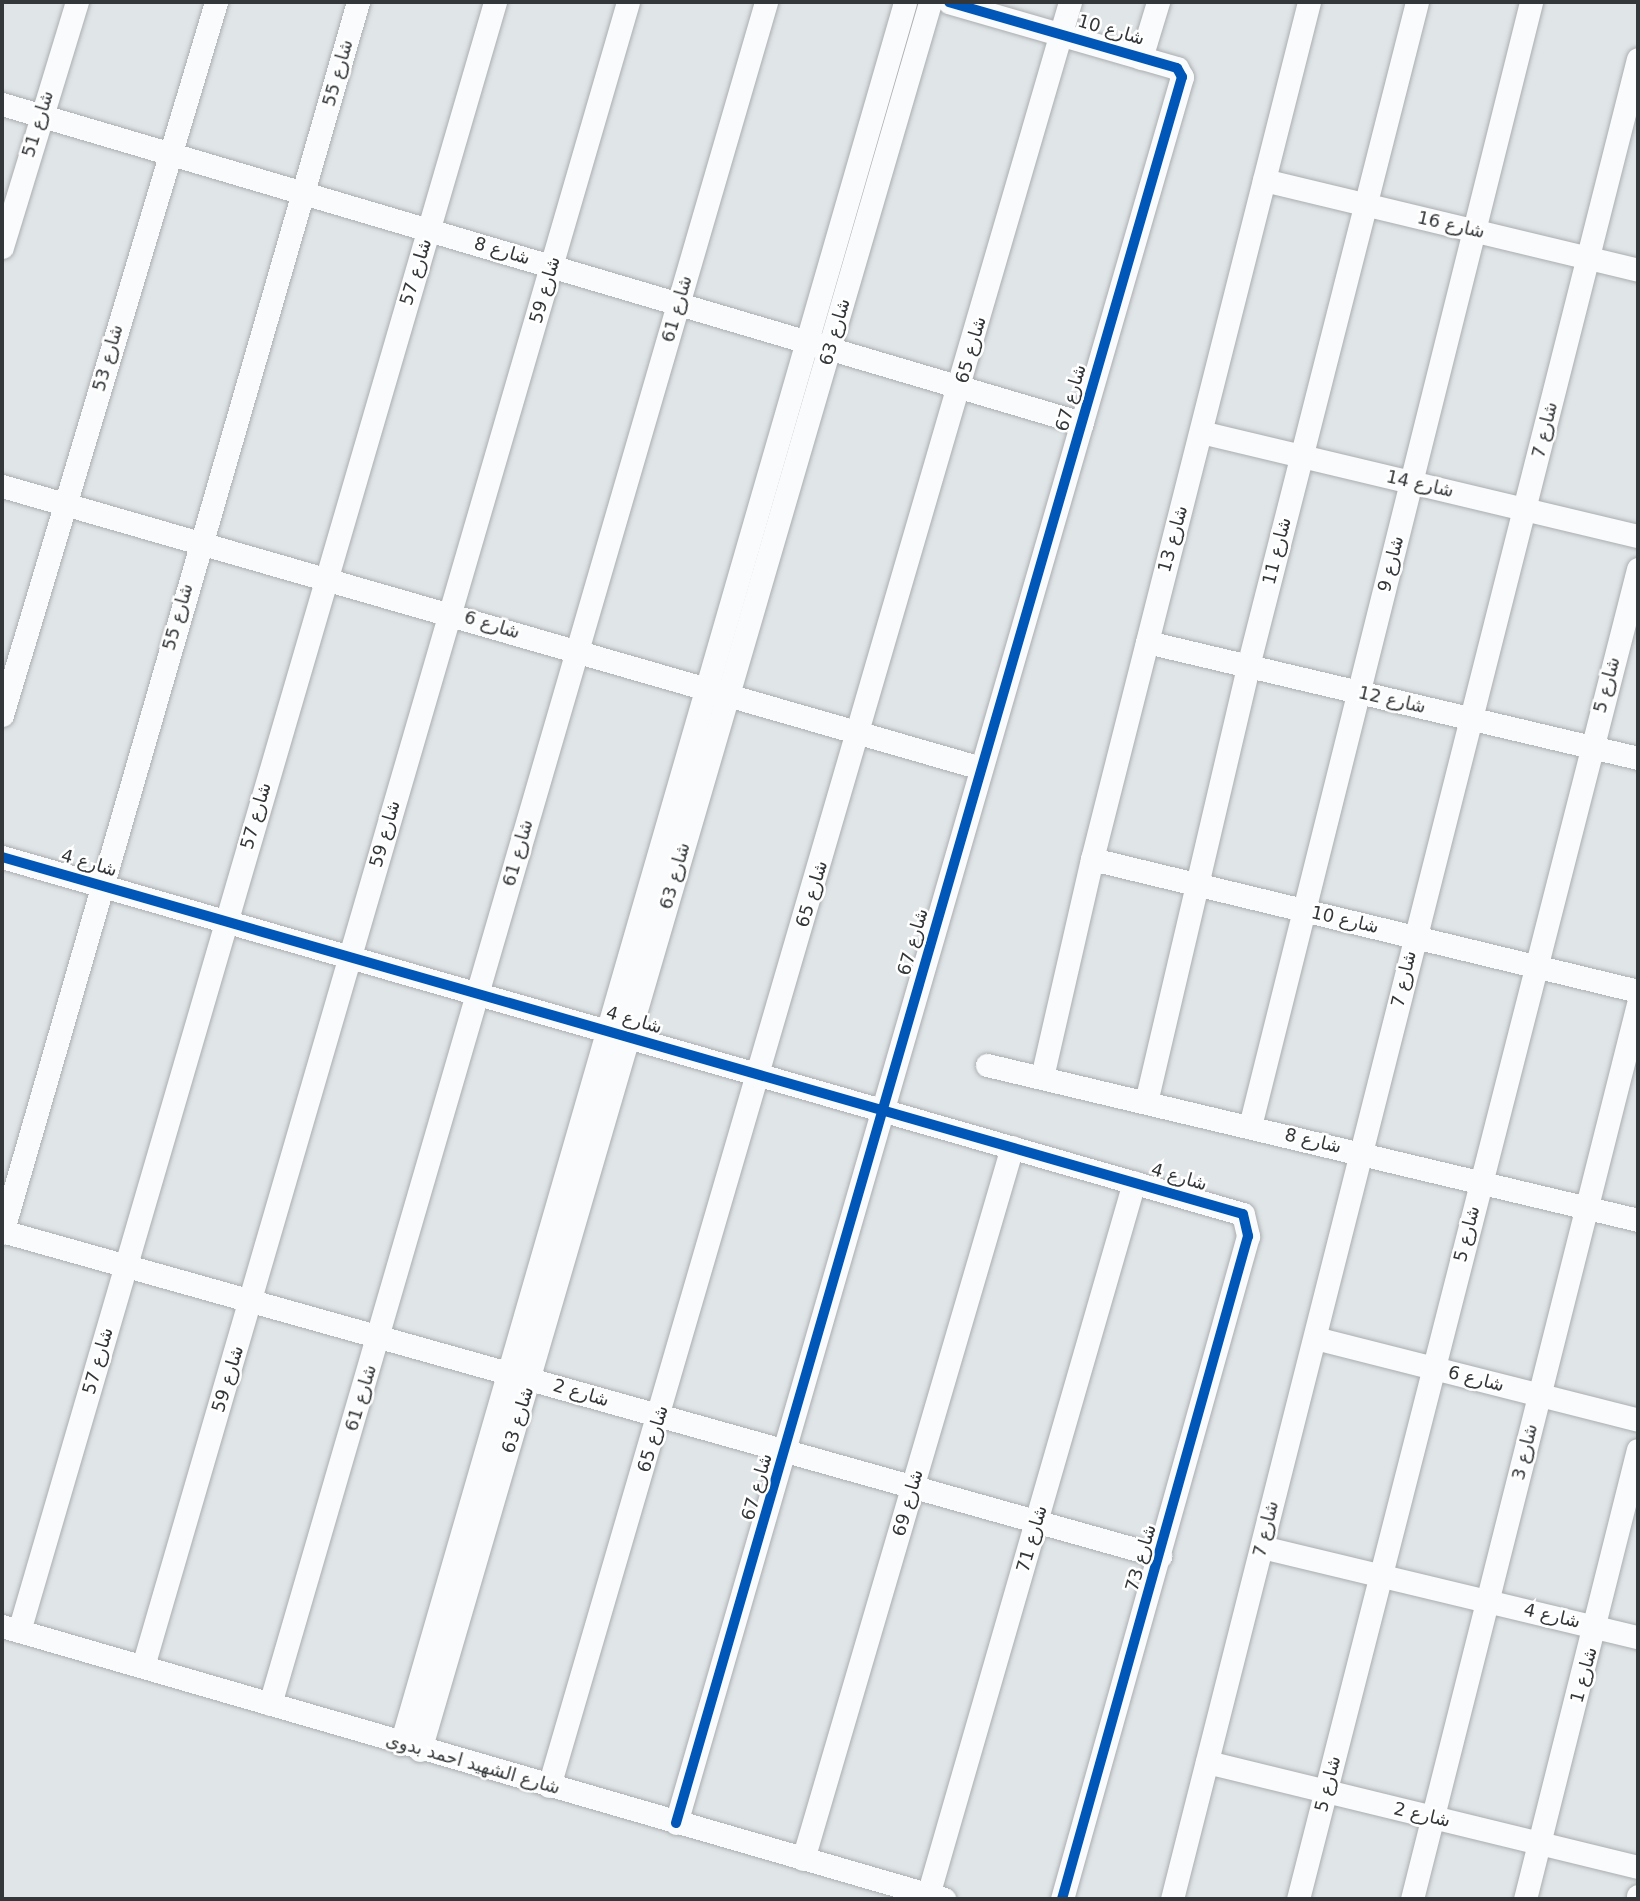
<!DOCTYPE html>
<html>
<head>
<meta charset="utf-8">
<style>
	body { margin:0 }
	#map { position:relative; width:1640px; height:1901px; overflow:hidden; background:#e0e5e8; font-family:"DejaVu Sans",Vazirmatn,sans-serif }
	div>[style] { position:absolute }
	.roads { filter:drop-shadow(0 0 2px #abaeb0) drop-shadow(0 0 2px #abaeb0) }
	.street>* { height:23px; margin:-11.5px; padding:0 11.5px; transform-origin:11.5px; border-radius:11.5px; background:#fafbfc }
	.cycleway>* { height:10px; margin:-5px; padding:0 5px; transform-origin:5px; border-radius:5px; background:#0057b8 }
	span { translate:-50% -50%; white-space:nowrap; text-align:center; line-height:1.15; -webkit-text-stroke:5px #fff; paint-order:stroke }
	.street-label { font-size:18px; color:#333739 }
	.frame { position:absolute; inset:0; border:4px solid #333739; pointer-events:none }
</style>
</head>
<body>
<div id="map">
	<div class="roads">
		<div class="street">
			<i style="left:1141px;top:58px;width:59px;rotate:-73.1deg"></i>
			<i style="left:2px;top:104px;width:1126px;rotate:16.46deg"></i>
			<i style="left:1264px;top:180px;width:385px;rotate:13.5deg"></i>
			<i style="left:2px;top:247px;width:256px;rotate:-73deg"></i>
			<i style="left:1201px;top:432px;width:449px;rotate:13.4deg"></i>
			<i style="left:2px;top:486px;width:1019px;rotate:16.07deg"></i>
			<i style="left:1147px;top:642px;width:505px;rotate:13.29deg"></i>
			<i style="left:2px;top:715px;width:744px;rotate:-73.29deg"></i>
			<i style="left:2px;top:857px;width:1291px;rotate:16.05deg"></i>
			<i style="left:1243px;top:1214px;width:23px;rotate:77deg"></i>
			<i style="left:1248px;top:1236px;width:689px;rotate:105.67deg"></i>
			<i style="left:1092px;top:859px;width:562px;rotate:13.59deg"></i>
			<i style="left:987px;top:1065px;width:669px;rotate:13.39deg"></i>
			<i style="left:1042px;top:1077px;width:224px;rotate:-77.1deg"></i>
			<i style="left:1092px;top:859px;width:884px;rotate:-75.79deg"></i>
			<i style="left:1146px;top:1102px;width:448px;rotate:-76.8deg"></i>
			<i style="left:1248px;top:666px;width:685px;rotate:-75.72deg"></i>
			<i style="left:1250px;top:1126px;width:1159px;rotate:-75.96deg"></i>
			<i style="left:2px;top:1231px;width:1203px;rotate:15.68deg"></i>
			<i style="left:2px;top:1233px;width:1281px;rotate:-73.87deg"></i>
			<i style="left:1315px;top:1338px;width:333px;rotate:14.2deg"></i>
			<i style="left:1262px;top:1547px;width:387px;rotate:13.5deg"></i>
			<i style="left:2px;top:1626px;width:981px;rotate:16.16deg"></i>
			<i style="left:19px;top:1631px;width:1697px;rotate:-73.71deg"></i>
			<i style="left:143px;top:1666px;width:1733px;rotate:-73.75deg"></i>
			<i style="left:270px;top:1704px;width:1773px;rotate:-73.75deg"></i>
			<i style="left:401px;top:1744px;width:1813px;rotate:-73.86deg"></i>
			<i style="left:420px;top:1750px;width:1821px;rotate:-73.73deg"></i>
			<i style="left:1207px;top:1762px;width:444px;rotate:13.7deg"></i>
			<i style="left:549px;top:1786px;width:1859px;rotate:-73.72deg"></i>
			<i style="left:676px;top:1823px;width:1818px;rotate:-73.84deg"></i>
			<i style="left:1182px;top:77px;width:10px;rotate:-119deg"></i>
			<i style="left:1177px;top:68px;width:237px;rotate:-163.9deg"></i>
			<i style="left:803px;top:1859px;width:742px;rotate:-73.64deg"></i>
			<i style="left:928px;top:1895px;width:742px;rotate:-73.88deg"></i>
			<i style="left:1172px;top:1899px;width:1898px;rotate:-75.79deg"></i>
			<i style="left:1298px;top:1899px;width:1373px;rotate:-75.66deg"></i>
			<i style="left:1412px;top:1899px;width:923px;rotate:-75.83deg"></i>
			<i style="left:1525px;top:1899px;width:463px;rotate:-75.9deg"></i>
			<i style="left:1638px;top:1899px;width:3px;rotate:-90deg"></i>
		</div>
	</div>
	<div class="cycleway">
		<i style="left:2px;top:857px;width:1291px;rotate:16.05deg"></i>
		<i style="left:1243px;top:1214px;width:23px;rotate:77deg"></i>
		<i style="left:1248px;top:1236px;width:689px;rotate:105.67deg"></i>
		<i style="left:676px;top:1823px;width:1818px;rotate:-73.84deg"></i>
		<i style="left:1182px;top:77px;width:10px;rotate:-119deg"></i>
		<i style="left:1177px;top:68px;width:237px;rotate:-163.9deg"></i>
	</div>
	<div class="street-label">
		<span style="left:1111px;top:30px;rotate:16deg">شارع 10</span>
		<span style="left:338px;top:73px;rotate:-74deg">شارع 55</span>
		<span style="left:38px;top:124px;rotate:-73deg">شارع 51</span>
		<span style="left:1451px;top:225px;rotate:13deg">شارع 16</span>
		<span style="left:502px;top:251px;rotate:16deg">شارع 8</span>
		<span style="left:416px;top:272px;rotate:-73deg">شارع 57</span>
		<span style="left:545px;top:290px;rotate:-74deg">شارع 59</span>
		<span style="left:677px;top:309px;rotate:-74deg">شارع 61</span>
		<span style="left:835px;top:332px;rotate:-74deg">شارع 63</span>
		<span style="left:971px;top:350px;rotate:-74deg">شارع 65</span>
		<span style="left:108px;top:358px;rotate:-74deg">شارع 53</span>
		<span style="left:1071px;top:398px;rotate:-74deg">شارع 67</span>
		<span style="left:1545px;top:430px;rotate:-76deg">شارع 7</span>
		<span style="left:1420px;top:484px;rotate:13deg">شارع 14</span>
		<span style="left:1173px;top:539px;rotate:-75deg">شارع 13</span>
		<span style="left:1277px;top:551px;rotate:-76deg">شارع 11</span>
		<span style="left:1391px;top:564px;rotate:-76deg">شارع 9</span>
		<span style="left:178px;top:617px;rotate:-74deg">شارع 55</span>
		<span style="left:492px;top:625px;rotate:17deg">شارع 6</span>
		<span style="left:1607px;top:685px;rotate:-75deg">شارع 5</span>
		<span style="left:1392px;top:700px;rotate:13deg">شارع 12</span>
		<span style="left:256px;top:816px;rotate:-74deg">شارع 57</span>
		<span style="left:385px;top:834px;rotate:-74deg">شارع 59</span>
		<span style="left:518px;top:853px;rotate:-74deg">شارع 61</span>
		<span style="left:89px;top:863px;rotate:16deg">شارع 4</span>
		<span style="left:675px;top:876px;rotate:-74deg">شارع 63</span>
		<span style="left:812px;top:894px;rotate:-73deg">شارع 65</span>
		<span style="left:1345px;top:920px;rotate:13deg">شارع 10</span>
		<span style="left:913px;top:942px;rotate:-74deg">شارع 67</span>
		<span style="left:1404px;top:979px;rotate:-77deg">شارع 7</span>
		<span style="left:634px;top:1020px;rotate:16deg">شارع 4</span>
		<span style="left:1313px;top:1141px;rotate:13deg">شارع 8</span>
		<span style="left:1179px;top:1177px;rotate:16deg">شارع 4</span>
		<span style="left:1467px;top:1234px;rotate:-76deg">شارع 5</span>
		<span style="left:98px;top:1361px;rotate:-74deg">شارع 57</span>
		<span style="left:228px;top:1379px;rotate:-73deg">شارع 59</span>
		<span style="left:1476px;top:1379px;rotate:14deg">شارع 6</span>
		<span style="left:581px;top:1393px;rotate:16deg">شارع 2</span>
		<span style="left:361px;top:1398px;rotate:-73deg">شارع 61</span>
		<span style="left:518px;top:1420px;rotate:-73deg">شارع 63</span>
		<span style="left:653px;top:1439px;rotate:-74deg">شارع 65</span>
		<span style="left:1525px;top:1452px;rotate:-76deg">شارع 3</span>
		<span style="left:757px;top:1487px;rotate:-74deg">شارع 67</span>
		<span style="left:908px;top:1503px;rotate:-74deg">شارع 69</span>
		<span style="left:1266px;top:1529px;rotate:-76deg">شارع 7</span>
		<span style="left:1032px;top:1539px;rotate:-74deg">شارع 71</span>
		<span style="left:1141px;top:1558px;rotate:-74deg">شارع 73</span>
		<span style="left:1552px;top:1616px;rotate:13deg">شارع 4</span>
		<span style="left:1584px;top:1675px;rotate:-75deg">شارع 1</span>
		<span style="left:473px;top:1764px;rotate:16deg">شارع الشهيد احمد بدوى</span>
		<span style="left:1328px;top:1784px;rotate:-76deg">شارع 5</span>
		<span style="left:1422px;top:1815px;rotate:13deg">شارع 2</span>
	</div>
	<div class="frame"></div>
</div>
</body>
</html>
